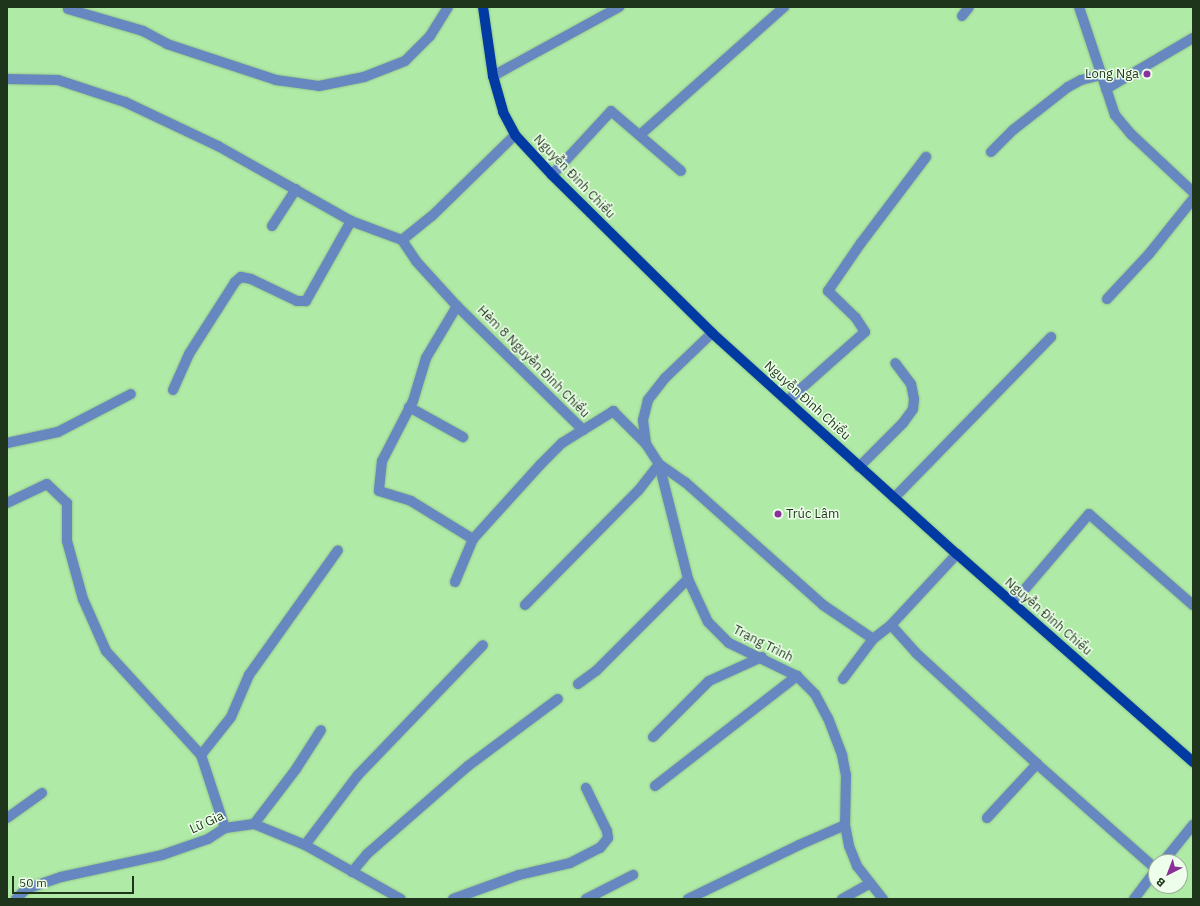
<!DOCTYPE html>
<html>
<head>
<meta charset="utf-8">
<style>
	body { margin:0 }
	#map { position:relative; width:1200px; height:906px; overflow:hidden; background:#b0eaa7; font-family:"IBM Plex Sans",sans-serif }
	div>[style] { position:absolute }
	.roads { filter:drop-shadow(0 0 1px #93c68b) drop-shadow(0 0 1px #93c68b) }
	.minor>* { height:10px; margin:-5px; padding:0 5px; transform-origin:5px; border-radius:5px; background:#6787c0 }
	.major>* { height:10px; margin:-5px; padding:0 5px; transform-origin:5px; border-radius:5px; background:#003aa2 }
	.dots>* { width:11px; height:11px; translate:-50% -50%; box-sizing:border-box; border:2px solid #edffea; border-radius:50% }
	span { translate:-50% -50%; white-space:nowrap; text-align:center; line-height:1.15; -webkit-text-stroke:3px #edffea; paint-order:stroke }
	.poi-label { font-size:13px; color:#1f351b }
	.right { translate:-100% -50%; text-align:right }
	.left { translate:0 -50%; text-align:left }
	.street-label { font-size:13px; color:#1f351b }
	.frame { position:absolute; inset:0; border:8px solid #1f351b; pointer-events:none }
	.north { position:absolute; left:1148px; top:854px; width:40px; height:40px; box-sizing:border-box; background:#edffea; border:1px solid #9bae97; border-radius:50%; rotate:222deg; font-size:11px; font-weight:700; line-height:16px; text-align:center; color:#1f351b }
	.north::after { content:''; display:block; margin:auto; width:14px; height:18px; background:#8b309b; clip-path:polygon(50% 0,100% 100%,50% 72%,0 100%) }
	.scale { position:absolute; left:12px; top:876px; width:122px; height:18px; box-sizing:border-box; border:2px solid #1f351b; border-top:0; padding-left:5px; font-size:12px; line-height:14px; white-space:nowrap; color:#1f351b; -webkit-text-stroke:3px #edffea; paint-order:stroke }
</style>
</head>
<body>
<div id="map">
	<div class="roads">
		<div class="minor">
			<i style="left:1079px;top:7px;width:114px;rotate:71.6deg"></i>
			<i style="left:1115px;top:115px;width:26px;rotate:50deg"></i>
			<i style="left:1132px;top:135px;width:83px;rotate:43.1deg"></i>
			<i style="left:68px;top:9px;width:78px;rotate:16.3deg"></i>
			<i style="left:143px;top:31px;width:27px;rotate:28deg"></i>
			<i style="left:167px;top:44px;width:115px;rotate:18.3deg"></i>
			<i style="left:276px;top:80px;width:43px;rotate:7.9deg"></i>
			<i style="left:319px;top:86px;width:46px;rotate:-11.3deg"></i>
			<i style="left:364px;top:77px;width:44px;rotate:-21.3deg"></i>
			<i style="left:405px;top:61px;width:35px;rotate:-45deg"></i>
			<i style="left:430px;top:36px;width:34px;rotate:-58deg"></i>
			<i style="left:962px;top:16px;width:11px;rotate:-52deg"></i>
			<i style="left:493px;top:76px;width:144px;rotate:-28.7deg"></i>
			<i style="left:7px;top:79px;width:51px;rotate:1.1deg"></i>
			<i style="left:58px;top:80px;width:71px;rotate:18.2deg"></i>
			<i style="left:125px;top:102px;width:103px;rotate:25.3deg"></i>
			<i style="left:218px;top:146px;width:153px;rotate:29.4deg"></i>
			<i style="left:351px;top:221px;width:54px;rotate:20.4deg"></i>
			<i style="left:402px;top:240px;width:38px;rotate:-39deg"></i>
			<i style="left:432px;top:216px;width:116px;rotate:-44.3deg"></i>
			<i style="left:1106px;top:89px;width:101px;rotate:-30.4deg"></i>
			<i style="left:640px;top:135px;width:193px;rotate:-41.6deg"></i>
			<i style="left:991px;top:152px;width:31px;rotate:-45deg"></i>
			<i style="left:1013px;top:130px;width:70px;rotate:-38deg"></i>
			<i style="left:1068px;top:87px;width:15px;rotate:-28deg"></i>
			<i style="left:1081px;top:80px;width:21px;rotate:-14deg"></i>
			<i style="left:552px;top:175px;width:87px;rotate:-47.3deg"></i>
			<i style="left:611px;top:111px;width:92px;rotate:40.6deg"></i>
			<i style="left:272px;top:226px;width:44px;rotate:-57deg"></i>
			<i style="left:402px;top:240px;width:25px;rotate:56deg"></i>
			<i style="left:416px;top:261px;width:61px;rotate:47.7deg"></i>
			<i style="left:457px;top:306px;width:177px;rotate:44.5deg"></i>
			<i style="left:583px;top:430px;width:36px;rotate:-32deg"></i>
			<i style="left:613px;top:411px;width:47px;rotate:45deg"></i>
			<i style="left:1107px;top:299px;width:62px;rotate:-47deg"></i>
			<i style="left:1149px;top:254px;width:70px;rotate:-51.3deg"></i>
			<i style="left:457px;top:306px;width:61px;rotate:120.8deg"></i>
			<i style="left:426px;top:358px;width:45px;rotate:106.8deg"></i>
			<i style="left:413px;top:401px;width:68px;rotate:117.3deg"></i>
			<i style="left:382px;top:461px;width:30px;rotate:96deg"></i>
			<i style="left:379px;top:491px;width:34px;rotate:17deg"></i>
			<i style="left:411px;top:501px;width:73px;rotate:31.5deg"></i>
			<i style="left:712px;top:333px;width:65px;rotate:136.2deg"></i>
			<i style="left:665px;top:378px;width:28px;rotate:128deg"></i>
			<i style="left:648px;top:400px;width:21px;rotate:104deg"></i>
			<i style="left:643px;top:420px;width:24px;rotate:83deg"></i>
			<i style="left:646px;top:444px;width:24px;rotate:57deg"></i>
			<i style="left:659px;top:464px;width:119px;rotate:75.8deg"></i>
			<i style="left:688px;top:579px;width:47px;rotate:65.1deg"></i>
			<i style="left:708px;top:622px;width:30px;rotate:45deg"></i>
			<i style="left:729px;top:643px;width:76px;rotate:25.9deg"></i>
			<i style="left:797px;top:676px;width:25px;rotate:45deg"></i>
			<i style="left:815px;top:694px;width:27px;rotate:62deg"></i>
			<i style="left:828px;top:718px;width:40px;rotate:69deg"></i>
			<i style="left:842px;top:755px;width:20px;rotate:79deg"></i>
			<i style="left:846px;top:775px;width:50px;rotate:91.1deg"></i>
			<i style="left:845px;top:825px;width:21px;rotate:79deg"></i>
			<i style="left:849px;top:846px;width:22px;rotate:68deg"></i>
			<i style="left:857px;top:866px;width:42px;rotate:51.8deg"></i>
			<i style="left:173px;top:390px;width:39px;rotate:-66deg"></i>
			<i style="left:189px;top:354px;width:85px;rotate:-57.4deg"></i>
			<i style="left:235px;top:282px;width:8px;rotate:-40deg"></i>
			<i style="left:241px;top:277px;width:10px;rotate:11deg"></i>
			<i style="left:251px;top:279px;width:51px;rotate:25.6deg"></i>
			<i style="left:297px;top:301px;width:9px"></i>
			<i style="left:306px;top:301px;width:92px;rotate:-60.6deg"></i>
			<i style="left:787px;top:401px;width:104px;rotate:-41.5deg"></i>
			<i style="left:865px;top:332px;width:17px;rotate:-123deg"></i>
			<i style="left:856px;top:318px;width:39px;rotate:-136deg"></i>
			<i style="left:828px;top:291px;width:58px;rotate:-55.5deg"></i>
			<i style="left:861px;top:243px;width:108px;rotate:-52.9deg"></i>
			<i style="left:409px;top:407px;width:62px;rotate:29.1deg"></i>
			<i style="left:7px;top:443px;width:52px;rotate:-12.2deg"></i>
			<i style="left:58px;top:432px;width:82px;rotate:-27.5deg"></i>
			<i style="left:859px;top:467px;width:62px;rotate:-45deg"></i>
			<i style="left:903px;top:423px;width:17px;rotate:-54deg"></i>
			<i style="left:913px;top:409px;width:10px;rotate:-84deg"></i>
			<i style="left:914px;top:399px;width:15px;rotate:-101deg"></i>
			<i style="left:911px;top:384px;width:26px;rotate:-127deg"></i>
			<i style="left:894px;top:498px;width:225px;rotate:-45.7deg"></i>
			<i style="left:7px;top:503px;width:44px;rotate:-25.4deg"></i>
			<i style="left:47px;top:484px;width:28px;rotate:44deg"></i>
			<i style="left:67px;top:503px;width:38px;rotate:90deg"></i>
			<i style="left:67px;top:541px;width:60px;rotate:74.6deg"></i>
			<i style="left:83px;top:599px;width:57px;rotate:66.1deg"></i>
			<i style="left:106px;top:651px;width:141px;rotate:47.6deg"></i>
			<i style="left:201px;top:755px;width:77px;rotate:71.8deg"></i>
			<i style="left:455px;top:582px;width:47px;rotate:-67.3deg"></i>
			<i style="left:473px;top:539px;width:100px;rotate:-47.8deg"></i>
			<i style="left:540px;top:465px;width:31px;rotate:-45deg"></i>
			<i style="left:562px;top:443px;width:25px;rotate:-32deg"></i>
			<i style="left:1013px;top:603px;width:117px;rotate:-49.5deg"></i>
			<i style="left:1089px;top:514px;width:138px;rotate:41.2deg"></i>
			<i style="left:525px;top:605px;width:161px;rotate:-45.3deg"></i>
			<i style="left:638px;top:491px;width:34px;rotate:-52deg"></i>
			<i style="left:659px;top:464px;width:32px;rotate:35deg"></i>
			<i style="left:685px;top:482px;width:185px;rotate:41.7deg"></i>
			<i style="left:823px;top:605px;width:60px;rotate:34.2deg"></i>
			<i style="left:891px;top:625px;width:38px;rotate:48deg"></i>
			<i style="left:916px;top:653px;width:164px;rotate:42.5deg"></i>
			<i style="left:1037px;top:764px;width:159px;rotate:41.4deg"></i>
			<i style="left:843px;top:679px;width:50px;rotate:-53.1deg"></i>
			<i style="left:873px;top:639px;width:23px;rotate:-38deg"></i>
			<i style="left:891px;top:625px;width:97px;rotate:-47.1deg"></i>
			<i style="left:578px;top:684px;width:22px;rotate:-36deg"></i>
			<i style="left:596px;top:671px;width:130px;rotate:-45deg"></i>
			<i style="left:653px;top:737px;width:79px;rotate:-45deg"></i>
			<i style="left:709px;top:681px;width:58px;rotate:-24.4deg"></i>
			<i style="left:201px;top:755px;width:48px;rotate:-51.7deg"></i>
			<i style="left:231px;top:717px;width:46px;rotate:-66.8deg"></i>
			<i style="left:249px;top:675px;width:153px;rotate:-54.5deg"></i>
			<i style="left:655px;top:786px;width:180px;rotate:-37.8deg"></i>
			<i style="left:7px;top:818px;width:43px;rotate:-35.5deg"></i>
			<i style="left:987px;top:818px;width:74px;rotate:-47.2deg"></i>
			<i style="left:254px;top:824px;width:69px;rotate:-52.6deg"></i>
			<i style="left:296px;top:769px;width:46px;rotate:-57.3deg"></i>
			<i style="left:305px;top:845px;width:88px;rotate:-52.9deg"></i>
			<i style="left:358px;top:775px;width:180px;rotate:-46.1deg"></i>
			<i style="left:1163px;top:862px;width:48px;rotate:-51deg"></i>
			<i style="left:352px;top:872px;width:23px;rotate:-50deg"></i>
			<i style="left:367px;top:854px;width:134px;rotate:-41.1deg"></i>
			<i style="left:468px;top:766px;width:112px;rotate:-36.7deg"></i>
			<i style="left:16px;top:899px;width:14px;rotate:-45deg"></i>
			<i style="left:26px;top:889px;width:37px;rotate:-19deg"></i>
			<i style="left:61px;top:877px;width:103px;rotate:-12.3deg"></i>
			<i style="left:162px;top:855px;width:49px;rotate:-19.2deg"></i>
			<i style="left:208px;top:839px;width:20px;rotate:-33deg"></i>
			<i style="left:225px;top:828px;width:29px;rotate:-8deg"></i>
			<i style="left:254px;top:824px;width:55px;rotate:22.4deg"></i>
			<i style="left:305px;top:845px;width:110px;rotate:29.4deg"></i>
			<i style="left:453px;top:899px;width:70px;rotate:-20deg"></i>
			<i style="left:519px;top:875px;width:52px;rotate:-13.2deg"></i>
			<i style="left:570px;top:863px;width:34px;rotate:-27deg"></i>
			<i style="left:600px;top:848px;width:13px;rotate:-51deg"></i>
			<i style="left:608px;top:838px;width:7px;rotate:-98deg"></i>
			<i style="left:607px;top:831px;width:48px;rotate:-116deg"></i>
			<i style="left:586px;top:899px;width:53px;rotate:-27.1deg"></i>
			<i style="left:688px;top:899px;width:123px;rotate:-25.9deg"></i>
			<i style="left:799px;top:845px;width:50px;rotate:-23.5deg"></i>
			<i style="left:842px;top:899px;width:31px;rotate:-29deg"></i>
			<i style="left:1134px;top:899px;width:36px;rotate:-53deg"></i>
		</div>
		<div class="major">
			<i style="left:483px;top:7px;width:70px;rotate:81.8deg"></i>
			<i style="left:493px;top:76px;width:37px;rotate:74deg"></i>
			<i style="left:503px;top:112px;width:26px;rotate:62deg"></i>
			<i style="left:515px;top:135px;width:54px;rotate:47.2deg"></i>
			<i style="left:552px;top:175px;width:225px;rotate:44.6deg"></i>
			<i style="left:712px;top:333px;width:330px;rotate:42.1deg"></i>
			<i style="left:957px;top:554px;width:315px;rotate:41.4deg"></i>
		</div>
	</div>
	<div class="dots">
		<i style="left:1147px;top:74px;background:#8b309b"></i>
		<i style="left:778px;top:514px;background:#8b309b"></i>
	</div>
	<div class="poi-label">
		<span class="right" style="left:1139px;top:74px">Long Nga</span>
		<span class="left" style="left:786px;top:514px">Trúc Lâm</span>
	</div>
	<div class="street-label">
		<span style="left:574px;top:177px;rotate:46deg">Nguyễn Đình Chiểu</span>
		<span style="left:533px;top:362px;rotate:45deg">Hẻm 8 Nguyễn Đình Chiểu</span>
		<span style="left:807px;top:401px;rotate:42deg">Nguyễn Đình Chiểu</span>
		<span style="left:1048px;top:617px;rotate:41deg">Nguyễn Đình Chiểu</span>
		<span style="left:763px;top:644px;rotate:27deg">Trạng Trình</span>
		<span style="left:207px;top:823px;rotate:-25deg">Lữ Gia</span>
	</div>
	<div class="frame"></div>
	<div class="north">B</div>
	<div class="scale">50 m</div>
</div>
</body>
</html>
